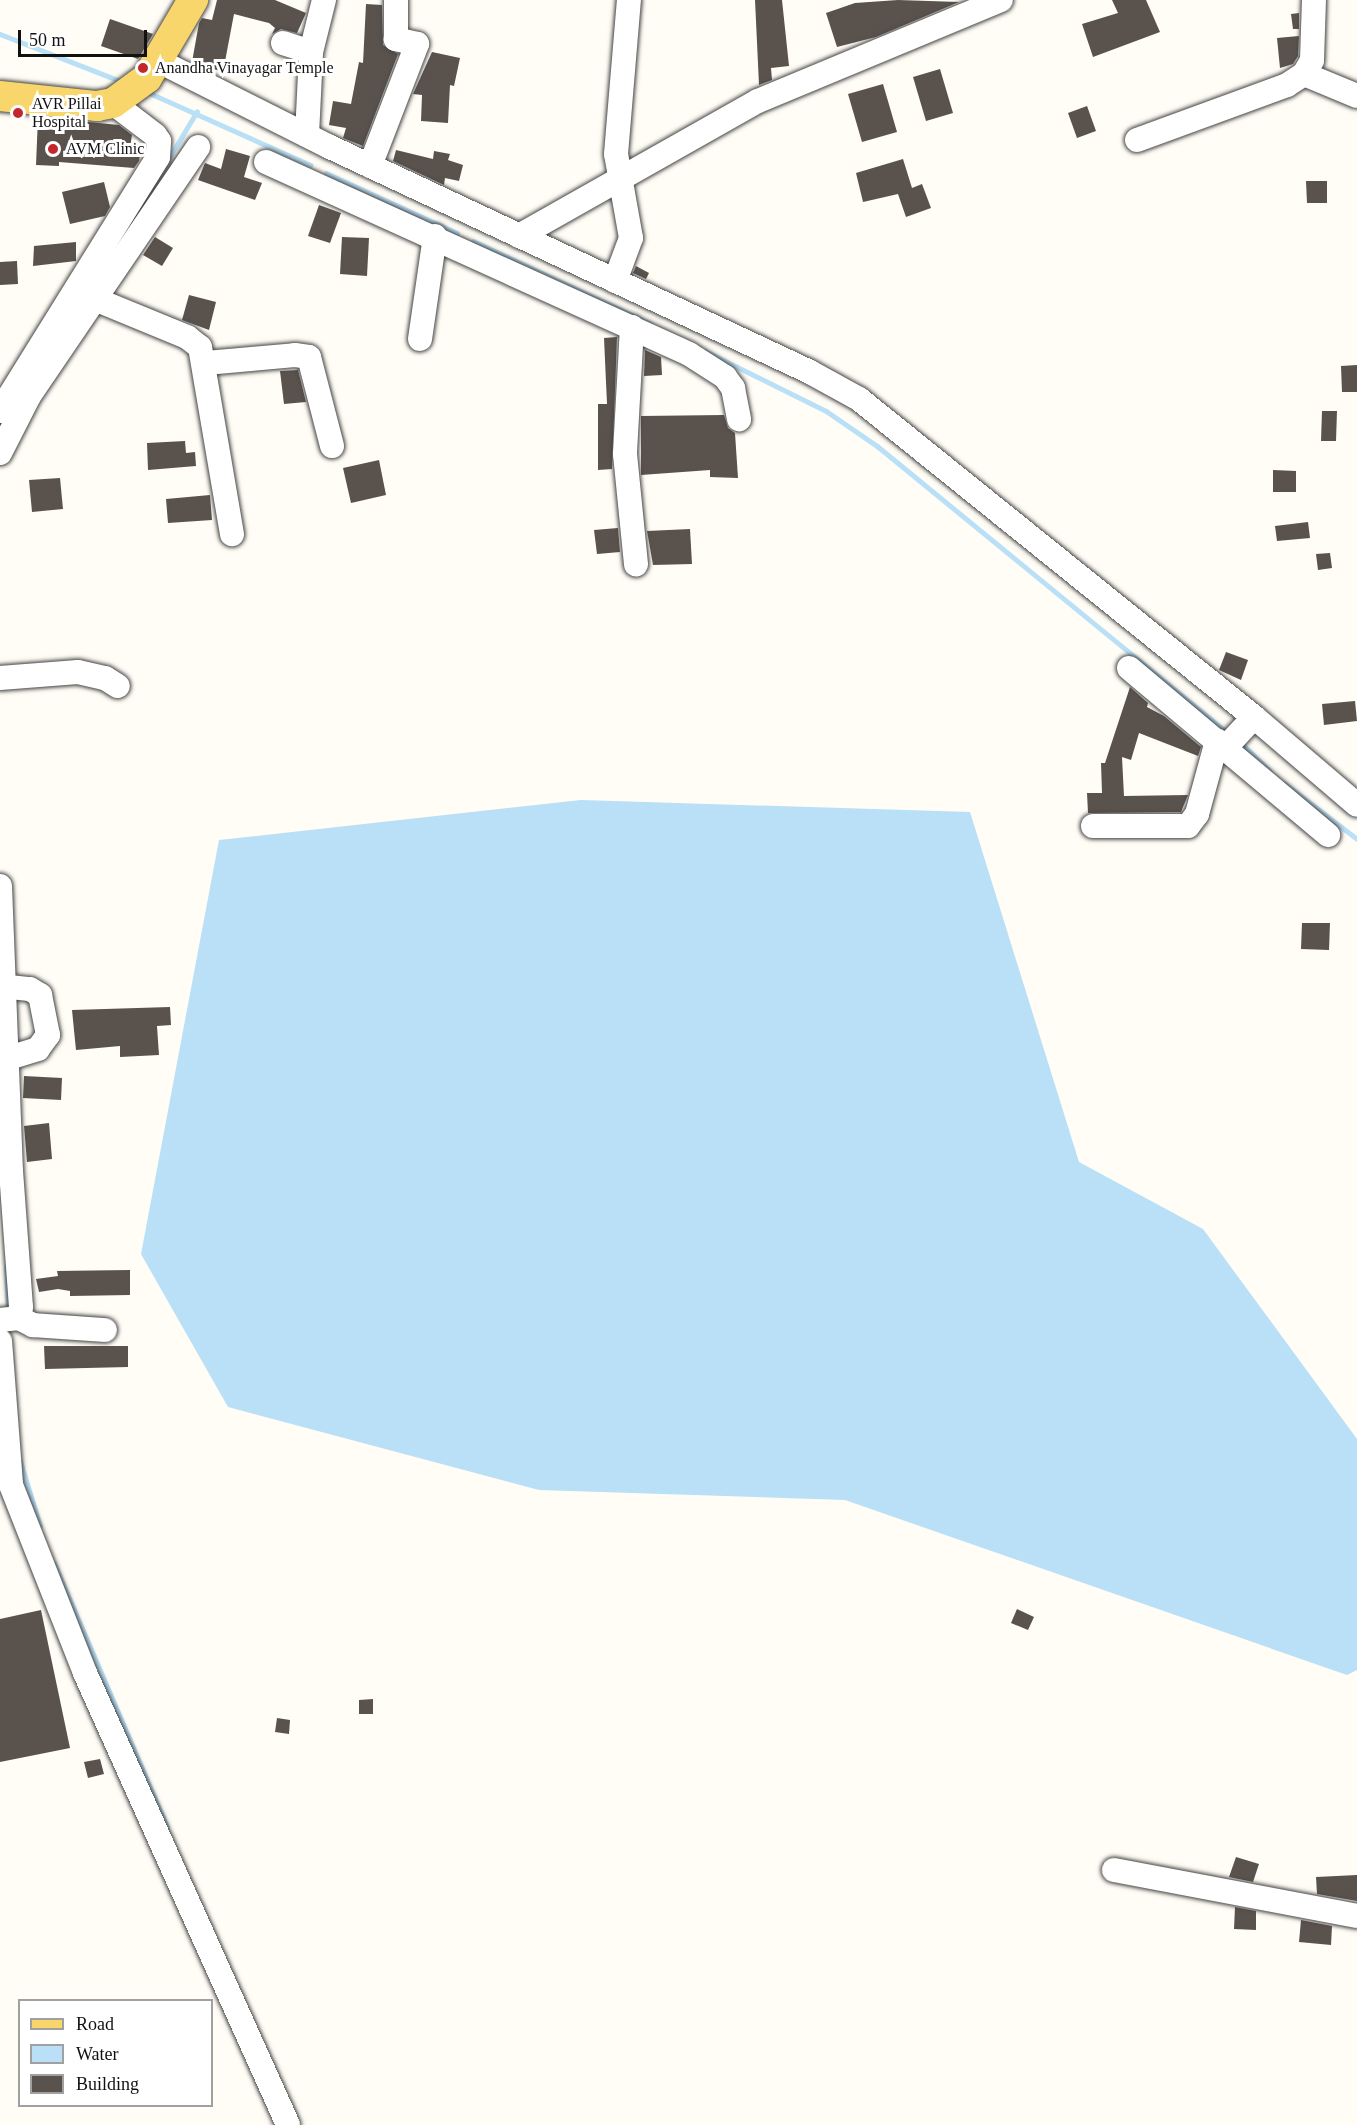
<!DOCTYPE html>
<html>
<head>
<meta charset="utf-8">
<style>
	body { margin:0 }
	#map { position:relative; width:1357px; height:2125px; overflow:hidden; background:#fffdf5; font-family:"Times New Roman",serif }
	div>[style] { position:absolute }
	.water>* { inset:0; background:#b9e0f7 }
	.stream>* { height:5px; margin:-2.5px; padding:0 2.5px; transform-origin:2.5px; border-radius:2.5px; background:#b9e0f7 }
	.building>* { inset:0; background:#5a524d }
	.roads { filter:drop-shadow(0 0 2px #444) drop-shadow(0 0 2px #444) }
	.minor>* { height:24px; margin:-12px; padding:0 12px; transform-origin:12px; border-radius:12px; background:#fff }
	.major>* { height:30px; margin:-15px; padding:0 15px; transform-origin:15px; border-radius:15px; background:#f9d66b }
	.dots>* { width:16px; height:16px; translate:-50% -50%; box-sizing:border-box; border:3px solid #fff; border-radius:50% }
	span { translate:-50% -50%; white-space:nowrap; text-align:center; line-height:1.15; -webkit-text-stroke:6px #fff; paint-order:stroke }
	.poi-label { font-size:16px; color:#111 }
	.left { translate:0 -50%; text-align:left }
	.legend { position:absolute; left:18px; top:1999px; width:195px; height:108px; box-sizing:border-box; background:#fff; border:2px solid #a0a0a0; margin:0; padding:8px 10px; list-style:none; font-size:18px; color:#111 }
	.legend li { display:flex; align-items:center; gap:12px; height:30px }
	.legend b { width:30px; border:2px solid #a0a0a0 }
	.scale { position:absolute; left:18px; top:30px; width:129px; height:27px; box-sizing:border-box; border:3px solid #111; border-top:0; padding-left:8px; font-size:18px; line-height:21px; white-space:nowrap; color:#111; -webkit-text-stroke:4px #fff; paint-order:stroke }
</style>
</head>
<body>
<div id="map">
	<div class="water">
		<i style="clip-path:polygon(581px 800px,970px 812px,1079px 1162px,1203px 1229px,1357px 1439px,1357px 1670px,1347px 1675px,845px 1500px,539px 1490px,228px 1407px,141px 1254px,219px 840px)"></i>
	</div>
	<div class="stream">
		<i style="left:0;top:34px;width:134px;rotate:21.4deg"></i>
		<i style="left:147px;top:92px;width:179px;rotate:24.1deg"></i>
		<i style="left:167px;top:161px;width:58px;rotate:-59deg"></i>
		<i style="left:326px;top:173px;width:144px;rotate:24.6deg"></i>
		<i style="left:473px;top:241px;width:196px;rotate:25deg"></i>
		<i style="left:705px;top:351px;width:135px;rotate:26.4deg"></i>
		<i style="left:826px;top:411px;width:62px;rotate:34.5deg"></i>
		<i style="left:877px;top:446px;width:453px;rotate:39.3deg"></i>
		<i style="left:1243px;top:745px;width:37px;rotate:44deg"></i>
		<i style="left:1284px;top:783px;width:92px;rotate:37.5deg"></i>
		<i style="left:6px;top:1266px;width:45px;rotate:87.5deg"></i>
		<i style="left:20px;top:1461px;width:68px;rotate:72.9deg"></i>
		<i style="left:54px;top:1563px;width:287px;rotate:66.8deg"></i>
	</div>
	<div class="building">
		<i style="clip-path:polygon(217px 0,275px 0,306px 13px,297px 33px,281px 29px,272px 34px,275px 28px,269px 23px,234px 14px,223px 72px,192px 62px,199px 23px,202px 18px,212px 20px)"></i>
		<i style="clip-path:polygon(755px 0,782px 0,789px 66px,771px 68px,772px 80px,759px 85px)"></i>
		<i style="clip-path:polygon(898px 0,959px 2px,876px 37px,837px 47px,826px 13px,855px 3px)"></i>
		<i style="clip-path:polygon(1112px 0,1146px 0,1160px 32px,1093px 57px,1082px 24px,1118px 13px)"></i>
		<i style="clip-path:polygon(366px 4px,382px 5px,383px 45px,398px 54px,363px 146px,343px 138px,346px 128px,329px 125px,333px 101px,351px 104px,359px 62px,363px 63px)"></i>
		<i style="clip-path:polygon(1299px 13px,1299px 29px,1293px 29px,1291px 14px)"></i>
		<i style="clip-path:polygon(110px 19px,153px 34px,138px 59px,101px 46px)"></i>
		<i style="clip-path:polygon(1299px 36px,1298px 56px,1293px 64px,1280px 68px,1277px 38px)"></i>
		<i style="clip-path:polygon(432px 52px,460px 58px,454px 86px,450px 85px,448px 123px,421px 121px,422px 95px,413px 94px)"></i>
		<i style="clip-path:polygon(940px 69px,953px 113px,926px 121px,913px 77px)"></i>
		<i style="clip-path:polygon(883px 84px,897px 132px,862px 142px,848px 94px)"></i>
		<i style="clip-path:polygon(1087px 106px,1096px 131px,1077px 138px,1068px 113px)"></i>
		<i style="clip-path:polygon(38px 117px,119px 125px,132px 135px,130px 148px,141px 149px,139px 161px,134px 168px,59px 162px,59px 166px,36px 165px)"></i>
		<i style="clip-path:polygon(226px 149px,250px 156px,244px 177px,262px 183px,255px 200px,198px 180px,205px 163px,221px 169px)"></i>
		<i style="clip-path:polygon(396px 150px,433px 159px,434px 151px,450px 154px,448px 160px,463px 165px,459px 181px,445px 178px,444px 185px,393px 161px)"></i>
		<i style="clip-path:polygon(903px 159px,912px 188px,922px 184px,931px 208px,906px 217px,898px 194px,863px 202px,856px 173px)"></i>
		<i style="clip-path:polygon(1306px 181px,1327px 181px,1327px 203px,1307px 203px)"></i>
		<i style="clip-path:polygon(104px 182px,110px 207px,105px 216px,70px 224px,62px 192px)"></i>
		<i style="clip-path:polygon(319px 205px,341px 213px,330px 243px,308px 236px)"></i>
		<i style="clip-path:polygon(155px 237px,173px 248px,162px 266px,143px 255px)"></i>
		<i style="clip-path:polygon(342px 237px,369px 238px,367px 276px,340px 274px)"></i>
		<i style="clip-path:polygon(76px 242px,76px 261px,33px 266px,34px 246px)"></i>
		<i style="clip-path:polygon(17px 261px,18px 284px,0 285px,0 262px)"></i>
		<i style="clip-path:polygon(636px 266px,649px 273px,646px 279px,633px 273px)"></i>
		<i style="clip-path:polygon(189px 295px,216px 302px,209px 330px,182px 320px)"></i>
		<i style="clip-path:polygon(617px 337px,612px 469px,598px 470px,598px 404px,607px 404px,604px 338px)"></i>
		<i style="clip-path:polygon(645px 350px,661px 357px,662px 375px,644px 376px)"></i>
		<i style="clip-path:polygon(1357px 365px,1357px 392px,1342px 392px,1341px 366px)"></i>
		<i style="clip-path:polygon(298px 370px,306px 402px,284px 404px,280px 371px)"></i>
		<i style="clip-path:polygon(1322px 411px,1337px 411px,1336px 441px,1321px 441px)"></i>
		<i style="clip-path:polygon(724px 415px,728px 428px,735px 433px,738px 478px,710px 477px,710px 470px,641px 475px,641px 416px)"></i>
		<i style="clip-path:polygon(185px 441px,186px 453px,195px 452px,196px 466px,148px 470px,147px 443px)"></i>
		<i style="clip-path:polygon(379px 460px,386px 495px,351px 503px,343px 468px)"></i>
		<i style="clip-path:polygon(1273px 470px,1296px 471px,1296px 492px,1273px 492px)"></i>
		<i style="clip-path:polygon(60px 478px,63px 509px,32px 512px,29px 480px)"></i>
		<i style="clip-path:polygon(210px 495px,212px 520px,168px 523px,166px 499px)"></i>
		<i style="clip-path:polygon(1308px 522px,1310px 538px,1277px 541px,1275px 526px)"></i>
		<i style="clip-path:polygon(618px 528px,620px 552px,597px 554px,594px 530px)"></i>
		<i style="clip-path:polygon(690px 529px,692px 564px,653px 565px,647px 531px)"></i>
		<i style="clip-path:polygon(1330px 553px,1332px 568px,1318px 570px,1316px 554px)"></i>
		<i style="clip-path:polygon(1226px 652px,1248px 660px,1241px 680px,1219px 670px)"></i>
		<i style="clip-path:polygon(1130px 687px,1148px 703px,1147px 707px,1164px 716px,1201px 747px,1198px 756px,1139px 733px,1131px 760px,1122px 757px,1124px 796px,1188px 795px,1181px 812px,1088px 813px,1087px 793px,1102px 793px,1101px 763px,1105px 763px)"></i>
		<i style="clip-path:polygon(1355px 701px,1357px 721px,1324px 725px,1322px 704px)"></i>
		<i style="clip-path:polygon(1302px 923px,1330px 923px,1329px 950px,1301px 949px)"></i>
		<i style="clip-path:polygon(170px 1007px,171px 1025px,157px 1026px,159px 1055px,120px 1057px,120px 1046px,76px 1050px,72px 1010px)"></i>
		<i style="clip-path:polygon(24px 1076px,62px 1078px,61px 1100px,23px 1098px)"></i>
		<i style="clip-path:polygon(49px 1123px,52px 1159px,27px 1162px,24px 1126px)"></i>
		<i style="clip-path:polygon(130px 1270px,130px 1295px,70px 1296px,70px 1291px,58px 1289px,39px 1292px,36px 1279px,58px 1276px,57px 1271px)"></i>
		<i style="clip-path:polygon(44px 1346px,128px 1346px,128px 1367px,45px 1369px)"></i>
		<i style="clip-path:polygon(1017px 1609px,1034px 1617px,1028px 1630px,1011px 1623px)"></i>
		<i style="clip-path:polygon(41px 1610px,70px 1748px,0 1762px,0 1619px)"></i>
		<i style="clip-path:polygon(373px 1699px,373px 1714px,359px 1714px,359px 1700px)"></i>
		<i style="clip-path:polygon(277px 1718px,290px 1720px,289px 1734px,275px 1732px)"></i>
		<i style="clip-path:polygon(100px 1759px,104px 1774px,88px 1778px,84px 1762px)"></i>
		<i style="clip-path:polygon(1236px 1857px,1259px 1864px,1253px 1882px,1229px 1877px)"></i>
		<i style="clip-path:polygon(1357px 1875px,1357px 1901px,1317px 1894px,1316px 1877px)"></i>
		<i style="clip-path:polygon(1235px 1907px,1256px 1911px,1256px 1930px,1234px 1929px)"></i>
		<i style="clip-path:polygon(1301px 1920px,1332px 1926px,1331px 1945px,1299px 1942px)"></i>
	</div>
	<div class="roads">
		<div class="minor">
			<i style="left:283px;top:43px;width:29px;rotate:18deg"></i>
			<i style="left:311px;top:52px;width:54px;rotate:-76deg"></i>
			<i style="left:157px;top:60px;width:194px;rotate:26.7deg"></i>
			<i style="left:330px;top:147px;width:530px;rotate:25.11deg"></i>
			<i style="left:810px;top:372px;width:56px;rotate:28.9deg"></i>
			<i style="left:859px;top:399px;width:507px;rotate:38.84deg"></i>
			<i style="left:1254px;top:717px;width:135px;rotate:40.5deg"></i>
			<i style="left:1304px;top:74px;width:57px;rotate:22.5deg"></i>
			<i style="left:307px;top:135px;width:83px;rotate:-87.2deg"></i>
			<i style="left:1137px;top:140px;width:160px;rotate:-20.1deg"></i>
			<i style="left:1287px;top:85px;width:20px;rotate:-33deg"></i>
			<i style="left:1304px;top:74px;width:16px;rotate:-60deg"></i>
			<i style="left:1312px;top:60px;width:60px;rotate:-88.1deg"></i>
			<i style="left:266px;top:162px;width:465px;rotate:24.4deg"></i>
			<i style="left:689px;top:354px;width:43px;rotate:32.6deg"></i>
			<i style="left:725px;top:377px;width:14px;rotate:54deg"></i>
			<i style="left:733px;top:388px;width:32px;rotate:79deg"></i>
			<i style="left:370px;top:166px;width:131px;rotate:-68.9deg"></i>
			<i style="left:417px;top:44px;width:22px;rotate:-167deg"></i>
			<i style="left:396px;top:39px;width:39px;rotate:-90deg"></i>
			<i style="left:519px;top:236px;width:274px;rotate:-29.5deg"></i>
			<i style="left:758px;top:101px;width:263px;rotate:-22.6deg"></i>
			<i style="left:615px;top:281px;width:46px;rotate:-69.6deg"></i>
			<i style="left:631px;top:238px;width:85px;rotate:-100.1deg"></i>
			<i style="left:616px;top:154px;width:155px;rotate:-85.2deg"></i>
			<i style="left:80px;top:293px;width:116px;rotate:22.4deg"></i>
			<i style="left:187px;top:337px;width:16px;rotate:38deg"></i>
			<i style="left:200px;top:347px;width:190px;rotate:80.3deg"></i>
			<i style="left:632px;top:327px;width:127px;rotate:93.2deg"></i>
			<i style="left:625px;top:454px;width:111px;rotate:84.3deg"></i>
			<i style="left:420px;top:339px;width:104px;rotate:-81.7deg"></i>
			<i style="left:206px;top:363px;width:89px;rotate:-5.1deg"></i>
			<i style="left:295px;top:355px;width:14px;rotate:8deg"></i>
			<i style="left:309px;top:357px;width:92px;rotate:75.5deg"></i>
			<i style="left:0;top:411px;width:299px;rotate:-58.1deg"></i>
			<i style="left:158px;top:157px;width:16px;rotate:-86deg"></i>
			<i style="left:159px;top:141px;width:7px;rotate:-124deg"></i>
			<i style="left:155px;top:135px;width:53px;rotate:-142.7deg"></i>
			<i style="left:0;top:453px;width:64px;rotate:-63deg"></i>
			<i style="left:29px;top:396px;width:301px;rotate:-55.8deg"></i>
			<i style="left:1129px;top:668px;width:260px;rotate:40deg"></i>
			<i style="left:0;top:678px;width:78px;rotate:-4.4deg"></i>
			<i style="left:78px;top:672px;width:28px;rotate:13deg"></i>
			<i style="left:105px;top:678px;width:15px;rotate:32deg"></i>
			<i style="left:1225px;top:748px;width:42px;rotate:-46.9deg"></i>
			<i style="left:1093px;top:826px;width:95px"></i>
			<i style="left:1188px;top:826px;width:15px;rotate:-53deg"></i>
			<i style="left:1197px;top:814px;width:76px;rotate:-74.7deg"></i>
			<i style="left:0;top:886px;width:285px;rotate:87.8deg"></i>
			<i style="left:11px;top:1171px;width:136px;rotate:85.8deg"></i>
			<i style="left:21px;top:1307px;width:11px;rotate:100deg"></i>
			<i style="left:19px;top:1318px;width:19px;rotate:174deg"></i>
			<i style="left:0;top:986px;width:30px;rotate:6deg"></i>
			<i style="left:30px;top:989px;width:12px;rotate:31deg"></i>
			<i style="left:40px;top:995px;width:41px;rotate:78.7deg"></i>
			<i style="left:48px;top:1035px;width:17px;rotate:126deg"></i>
			<i style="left:38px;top:1049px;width:34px;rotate:163deg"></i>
			<i style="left:19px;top:1318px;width:16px;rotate:27deg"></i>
			<i style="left:33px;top:1325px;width:72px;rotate:4deg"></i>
			<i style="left:0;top:1341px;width:144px;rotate:85.6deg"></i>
			<i style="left:11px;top:1485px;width:202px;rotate:68.5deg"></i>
			<i style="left:85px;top:1673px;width:495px;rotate:65.8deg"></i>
			<i style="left:1114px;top:1870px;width:247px;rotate:10.7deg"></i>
		</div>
		<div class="major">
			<i style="left:0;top:96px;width:98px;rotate:5.9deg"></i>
			<i style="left:97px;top:106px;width:16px;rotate:-11deg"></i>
			<i style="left:113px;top:103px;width:42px;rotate:-36.3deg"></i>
			<i style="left:147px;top:78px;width:91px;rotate:-59.5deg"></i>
		</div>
	</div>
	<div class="dots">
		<i style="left:143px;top:68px;background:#c4262e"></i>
		<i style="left:18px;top:113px;background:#c4262e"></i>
		<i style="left:53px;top:149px;background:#c4262e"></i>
	</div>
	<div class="poi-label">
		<span class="left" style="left:155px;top:68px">Anandha Vinayagar Temple</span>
		<span class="left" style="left:32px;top:113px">AVR Pillai<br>Hospital</span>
		<span class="left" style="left:66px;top:149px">AVM Clinic</span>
	</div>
	<ul class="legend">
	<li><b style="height:8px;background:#f9d66b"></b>Road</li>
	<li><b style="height:16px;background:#b9e0f7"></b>Water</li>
	<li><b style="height:16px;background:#5a524d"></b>Building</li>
	</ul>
	<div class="scale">50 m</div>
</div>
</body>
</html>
